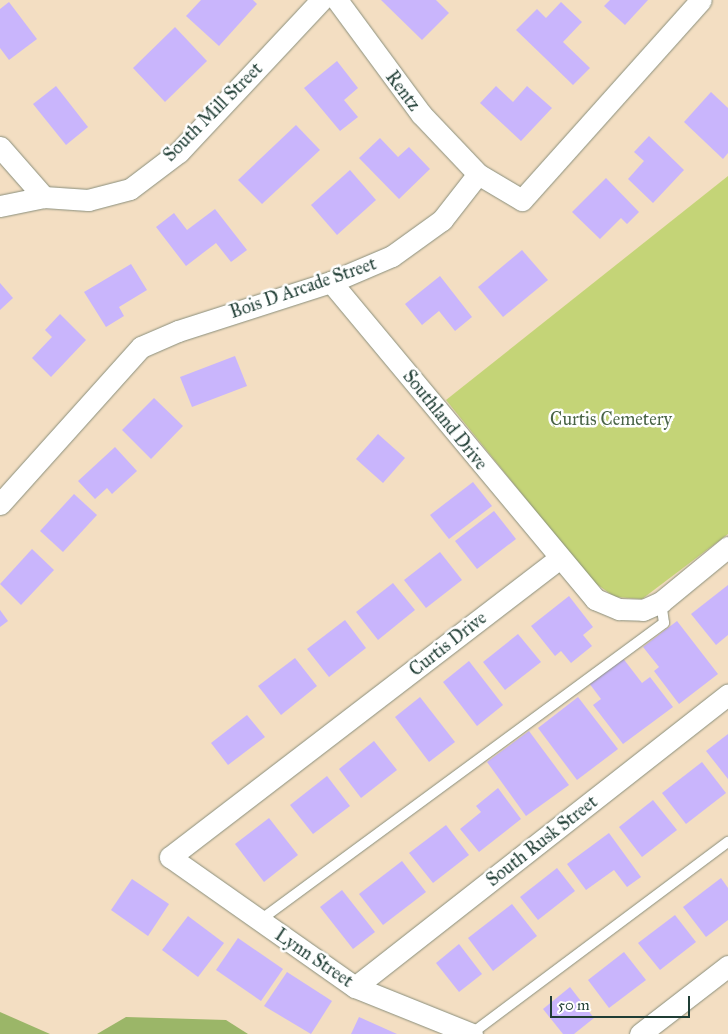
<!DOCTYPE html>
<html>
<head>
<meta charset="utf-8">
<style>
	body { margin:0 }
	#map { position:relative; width:728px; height:1034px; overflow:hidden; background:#f3dec2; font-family:"IM FELL Great Primer",serif }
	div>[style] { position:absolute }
	.green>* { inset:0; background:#c4d477 }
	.forest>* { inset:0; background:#9bb668 }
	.building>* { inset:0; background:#c9b5fc }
	.roads { filter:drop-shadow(0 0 1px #898e7b) drop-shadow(0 0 1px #898e7b) }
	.service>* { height:10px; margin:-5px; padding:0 5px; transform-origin:5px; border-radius:5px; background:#fff }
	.minor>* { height:21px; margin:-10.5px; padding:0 10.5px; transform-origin:10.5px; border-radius:10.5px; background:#fff }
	span { translate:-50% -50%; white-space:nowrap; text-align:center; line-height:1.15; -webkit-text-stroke:5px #fff; paint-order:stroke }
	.street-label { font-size:18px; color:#1f3d34 }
	.park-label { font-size:18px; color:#486345 }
	.scale { position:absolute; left:550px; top:996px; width:140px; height:22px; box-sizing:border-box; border:2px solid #1f3d34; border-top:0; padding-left:6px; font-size:15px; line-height:18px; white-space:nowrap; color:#1f3d34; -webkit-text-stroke:4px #fff; paint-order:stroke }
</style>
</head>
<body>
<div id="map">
	<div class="green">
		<i style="clip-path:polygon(728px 176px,728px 534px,642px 599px,615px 597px,592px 581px,446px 400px)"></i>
	</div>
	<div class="forest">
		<i style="clip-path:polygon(0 1012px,50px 1034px,0 1034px)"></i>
		<i style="clip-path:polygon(126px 1017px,226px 1020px,248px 1034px,97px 1034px)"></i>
	</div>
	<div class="building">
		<i style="clip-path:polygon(201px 0,253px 0,257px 4px,219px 46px,186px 16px)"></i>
		<i style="clip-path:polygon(381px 0,436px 0,449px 13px,422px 40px)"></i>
		<i style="clip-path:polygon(610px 0,648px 0,625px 25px,604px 6px)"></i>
		<i style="clip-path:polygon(9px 2px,37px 39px,9px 60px,0 48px,0 9px)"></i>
		<i style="clip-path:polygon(561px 2px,582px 22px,563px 42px,590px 68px,573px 85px,516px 30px,537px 9px,546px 18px)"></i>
		<i style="clip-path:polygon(175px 27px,207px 61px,165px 102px,133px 68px)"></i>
		<i style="clip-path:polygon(337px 61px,358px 88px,344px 100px,358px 117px,340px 131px,304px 88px)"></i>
		<i style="clip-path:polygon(56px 86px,88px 127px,66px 145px,33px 104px)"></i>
		<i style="clip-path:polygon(496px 86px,513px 102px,527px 86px,552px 108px,521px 141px,480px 103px)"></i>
		<i style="clip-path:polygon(711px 92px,728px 108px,728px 153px,723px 159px,684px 122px)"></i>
		<i style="clip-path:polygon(296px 125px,320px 150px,262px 204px,238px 180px)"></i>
		<i style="clip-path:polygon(649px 136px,684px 170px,653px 203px,628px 179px,644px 161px,634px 152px)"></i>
		<i style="clip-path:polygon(380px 138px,398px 157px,409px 147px,430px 169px,399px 199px,359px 158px)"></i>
		<i style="clip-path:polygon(350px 170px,376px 200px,337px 235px,311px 205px)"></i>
		<i style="clip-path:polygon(606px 178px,639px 212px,627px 224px,621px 218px,600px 239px,572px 212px)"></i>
		<i style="clip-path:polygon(215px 209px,247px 250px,231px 262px,216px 243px,186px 266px,156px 227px,174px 213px,187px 230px)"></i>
		<i style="clip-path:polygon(522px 250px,548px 280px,503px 317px,478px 287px)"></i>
		<i style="clip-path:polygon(131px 264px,147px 290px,119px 307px,124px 316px,106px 327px,84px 292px)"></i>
		<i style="clip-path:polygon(440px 276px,472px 317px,455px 331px,439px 311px,422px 325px,405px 304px)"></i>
		<i style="clip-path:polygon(0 283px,13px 298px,0 310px)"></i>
		<i style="clip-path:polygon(60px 314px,86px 340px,51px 377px,32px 358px,52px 337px,45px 330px)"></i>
		<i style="clip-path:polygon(235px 356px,247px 386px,192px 407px,180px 377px)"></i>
		<i style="clip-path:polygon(154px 398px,183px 426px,151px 459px,122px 430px)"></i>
		<i style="clip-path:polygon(378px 434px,405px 458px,383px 483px,356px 459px)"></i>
		<i style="clip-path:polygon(115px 447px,137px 471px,112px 494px,107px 488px,95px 499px,78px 481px)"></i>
		<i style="clip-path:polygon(473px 482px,492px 506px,449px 539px,430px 515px)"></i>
		<i style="clip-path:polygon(74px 494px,97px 515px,63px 552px,40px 531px)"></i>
		<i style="clip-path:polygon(494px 511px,516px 539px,477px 569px,455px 541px)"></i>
		<i style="clip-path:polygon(32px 549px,54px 570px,21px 605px,0 584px)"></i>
		<i style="clip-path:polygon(440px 552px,462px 580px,426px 608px,404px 580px)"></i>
		<i style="clip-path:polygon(393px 583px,415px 610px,378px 640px,356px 612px)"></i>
		<i style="clip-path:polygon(728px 585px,728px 635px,716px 645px,691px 614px)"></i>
		<i style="clip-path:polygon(569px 596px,593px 627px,583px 635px,592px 646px,571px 663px,561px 651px,555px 656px,531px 626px)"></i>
		<i style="clip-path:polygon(0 610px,8px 621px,0 627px)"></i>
		<i style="clip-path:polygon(345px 620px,366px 648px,329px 677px,307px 649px)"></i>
		<i style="clip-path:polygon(677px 621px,718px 674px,679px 704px,654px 671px,659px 667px,643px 647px)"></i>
		<i style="clip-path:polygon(518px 634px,541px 662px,505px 690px,483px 662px)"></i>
		<i style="clip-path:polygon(622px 657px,642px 683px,650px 677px,673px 707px,623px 744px,593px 705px,601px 699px,589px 683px)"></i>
		<i style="clip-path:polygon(295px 658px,317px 686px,281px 715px,258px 686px)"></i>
		<i style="clip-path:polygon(469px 661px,503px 705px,477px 726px,443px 682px)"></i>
		<i style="clip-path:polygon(420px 697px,455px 742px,429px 762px,395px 717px)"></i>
		<i style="clip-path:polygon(578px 697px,618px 749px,577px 780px,538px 728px)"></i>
		<i style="clip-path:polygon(247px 715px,265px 737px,228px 765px,211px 743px)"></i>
		<i style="clip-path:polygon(529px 731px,569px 785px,526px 816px,487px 762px)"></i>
		<i style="clip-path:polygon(728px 734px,728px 779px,706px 751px)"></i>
		<i style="clip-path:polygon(374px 741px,397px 770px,361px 798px,339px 769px)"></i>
		<i style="clip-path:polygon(702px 762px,726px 793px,686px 824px,662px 793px)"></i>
		<i style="clip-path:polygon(327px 776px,350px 806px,313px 834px,290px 805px)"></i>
		<i style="clip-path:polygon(498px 788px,521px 819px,479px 852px,460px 829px,481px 812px,476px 806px)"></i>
		<i style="clip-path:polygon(653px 800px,677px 830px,642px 857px,619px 827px)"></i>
		<i style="clip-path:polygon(269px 818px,298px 855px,264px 882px,235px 844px)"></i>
		<i style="clip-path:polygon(446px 825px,469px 855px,433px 883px,409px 853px)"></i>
		<i style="clip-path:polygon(609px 833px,641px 877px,627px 887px,614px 870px,586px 890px,567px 864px)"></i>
		<i style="clip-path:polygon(402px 861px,426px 892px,383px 925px,359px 894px)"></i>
		<i style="clip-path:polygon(557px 868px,575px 891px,538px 920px,520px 897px)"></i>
		<i style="clip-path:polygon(721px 878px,728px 888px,728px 920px,706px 937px,683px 907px)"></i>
		<i style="clip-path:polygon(132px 879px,169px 904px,148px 936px,111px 910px)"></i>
		<i style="clip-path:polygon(342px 890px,375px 932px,353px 949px,320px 907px)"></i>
		<i style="clip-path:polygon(512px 904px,537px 936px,493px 971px,468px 938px)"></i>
		<i style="clip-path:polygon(675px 915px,696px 942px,660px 970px,638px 943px)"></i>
		<i style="clip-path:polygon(188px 916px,224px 943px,198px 977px,162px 950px)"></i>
		<i style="clip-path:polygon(238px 938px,283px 969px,261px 1001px,216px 970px)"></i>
		<i style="clip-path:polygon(459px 944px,482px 974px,459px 992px,436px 963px)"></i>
		<i style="clip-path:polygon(624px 952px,646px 980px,609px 1008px,588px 980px)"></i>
		<i style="clip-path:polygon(287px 972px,332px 1001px,311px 1034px,264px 1006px)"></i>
		<i style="clip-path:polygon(570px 987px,594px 1018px,574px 1034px,563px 1034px,543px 1009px)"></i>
		<i style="clip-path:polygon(359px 1017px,397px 1034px,351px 1034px)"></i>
	</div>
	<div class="roads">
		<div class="service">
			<i style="left:259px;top:921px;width:503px;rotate:-36.35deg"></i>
			<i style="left:664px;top:623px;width:21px;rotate:-98deg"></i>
			<i style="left:471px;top:1034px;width:321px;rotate:-36.8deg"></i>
		</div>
		<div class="minor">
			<i style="left:337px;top:0;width:142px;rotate:53.6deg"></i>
			<i style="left:421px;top:114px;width:83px;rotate:46.5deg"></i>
			<i style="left:0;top:147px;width:67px;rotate:48.7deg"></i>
			<i style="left:0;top:206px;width:45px;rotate:-11.6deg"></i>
			<i style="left:44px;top:197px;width:44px;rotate:3.9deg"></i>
			<i style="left:88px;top:200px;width:43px;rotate:-14.7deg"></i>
			<i style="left:130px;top:189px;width:61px;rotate:-37.1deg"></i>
			<i style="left:179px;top:152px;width:208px;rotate:-46.9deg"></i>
			<i style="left:331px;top:282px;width:413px;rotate:50.2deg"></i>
			<i style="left:595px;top:599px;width:26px;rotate:23deg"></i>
			<i style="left:619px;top:609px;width:24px;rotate:2deg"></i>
			<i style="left:643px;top:610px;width:20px;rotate:-24deg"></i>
			<i style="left:661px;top:602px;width:87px;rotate:-39.4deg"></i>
			<i style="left:0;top:504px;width:211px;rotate:-48.1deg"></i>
			<i style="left:141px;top:347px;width:40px;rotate:-23.4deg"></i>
			<i style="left:178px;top:331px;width:161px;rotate:-17.8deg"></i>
			<i style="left:331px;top:282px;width:66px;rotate:-23.1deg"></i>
			<i style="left:392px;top:256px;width:62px;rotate:-35.8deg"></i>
			<i style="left:442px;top:220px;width:58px;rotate:-52deg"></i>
			<i style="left:478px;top:174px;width:51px;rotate:30.6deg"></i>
			<i style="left:522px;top:200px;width:268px;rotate:-48.2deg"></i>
			<i style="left:355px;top:987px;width:474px;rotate:-38.1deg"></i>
			<i style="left:472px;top:1034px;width:126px;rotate:-158.1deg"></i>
			<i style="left:355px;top:987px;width:226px;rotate:-144.9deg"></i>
			<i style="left:170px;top:857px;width:490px;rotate:-37.5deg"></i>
			<i style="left:640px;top:1034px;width:111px;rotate:-37.7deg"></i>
		</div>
	</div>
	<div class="street-label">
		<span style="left:403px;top:91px;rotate:53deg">Rentz</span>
		<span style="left:213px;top:112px;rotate:-45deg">South Mill Street</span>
		<span style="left:303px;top:288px;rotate:-19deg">Bois D Arcade Street</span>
		<span style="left:445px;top:420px;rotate:51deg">Southland Drive</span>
		<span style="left:448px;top:644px;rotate:-38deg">Curtis Drive</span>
		<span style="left:542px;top:841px;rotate:-38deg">South Rusk Street</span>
		<span style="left:314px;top:958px;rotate:34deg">Lynn Street</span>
	</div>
	<div class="park-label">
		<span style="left:611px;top:419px">Curtis Cemetery</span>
	</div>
	<div class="scale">50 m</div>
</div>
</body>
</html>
